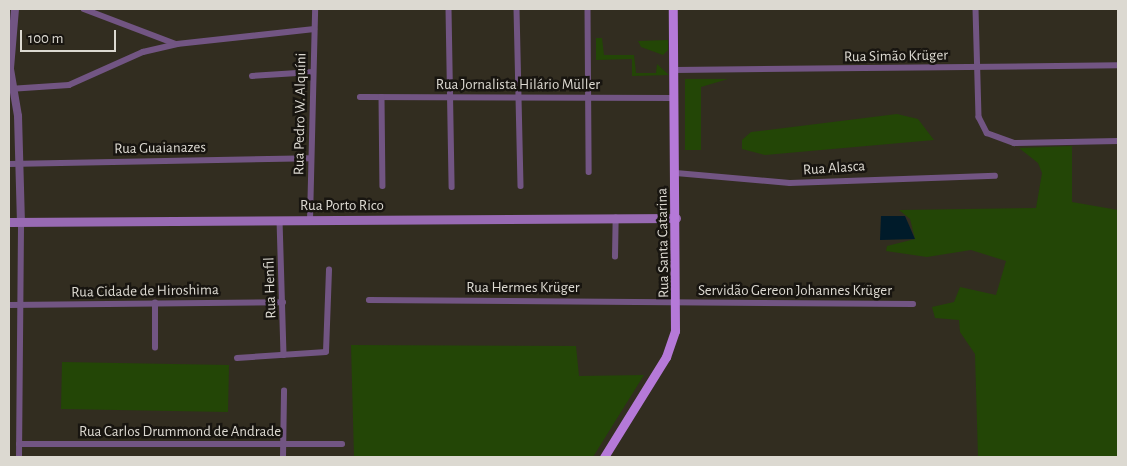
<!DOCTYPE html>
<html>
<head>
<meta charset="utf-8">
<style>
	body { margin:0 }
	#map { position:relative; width:1127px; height:466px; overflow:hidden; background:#322d20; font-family:"Alegreya Sans",sans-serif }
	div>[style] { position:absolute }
	.green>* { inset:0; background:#234606 }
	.water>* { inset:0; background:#001b2a }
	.minor>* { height:5.5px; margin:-2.75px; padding:0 2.75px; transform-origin:2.75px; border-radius:2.75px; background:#725583 }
	.tertiary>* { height:8px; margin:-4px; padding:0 4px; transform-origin:4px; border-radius:4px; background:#725583 }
	.secondary>* { height:9px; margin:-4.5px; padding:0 4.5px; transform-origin:4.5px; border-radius:4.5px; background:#986ab3 }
	.primary>* { height:9px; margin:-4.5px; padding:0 4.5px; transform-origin:4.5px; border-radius:4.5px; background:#b579d8 }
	span { translate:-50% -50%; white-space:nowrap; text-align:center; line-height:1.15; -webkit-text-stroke:5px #181510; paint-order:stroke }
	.street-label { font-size:15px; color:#dcd9d1 }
	.frame { position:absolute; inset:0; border:10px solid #dcd9d1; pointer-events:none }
	.scale { position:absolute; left:20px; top:30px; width:96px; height:22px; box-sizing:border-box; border:2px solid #dcd9d1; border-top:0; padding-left:6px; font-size:15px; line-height:18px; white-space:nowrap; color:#dcd9d1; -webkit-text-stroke:4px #181510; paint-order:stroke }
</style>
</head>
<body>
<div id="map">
	<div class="green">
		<i style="clip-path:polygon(596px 38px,602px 38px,604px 55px,634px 55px,636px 73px,656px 73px,657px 64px,669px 75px,632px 76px,632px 59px,596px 60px)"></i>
		<i style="clip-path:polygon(668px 40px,668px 50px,663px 55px,641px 47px,638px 41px)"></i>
		<i style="clip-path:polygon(685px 79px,728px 79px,701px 87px,701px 150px,685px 150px)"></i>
		<i style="clip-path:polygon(897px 114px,918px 119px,934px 140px,765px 155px,742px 149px,742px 140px,751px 132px)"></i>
		<i style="clip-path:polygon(1072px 146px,1072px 202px,1118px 210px,1118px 457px,978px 457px,975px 354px,960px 332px,959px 320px,935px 318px,932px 307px,954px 302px,960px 287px,996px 295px,1006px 261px,971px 250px,927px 257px,886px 251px,887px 246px,915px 239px,910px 219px,899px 210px,1036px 208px,1042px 173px,1038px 163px,1019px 148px)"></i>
		<i style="clip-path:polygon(351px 345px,576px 346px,579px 376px,644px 375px,593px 457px,354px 457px)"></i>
		<i style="clip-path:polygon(62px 362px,229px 365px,228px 412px,61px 409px)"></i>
	</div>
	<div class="water">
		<i style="clip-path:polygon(881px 216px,905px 216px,915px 239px,880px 240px)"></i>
	</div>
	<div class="minor">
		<i style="left:84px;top:9px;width:98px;rotate:20.8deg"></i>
		<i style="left:449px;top:9px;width:178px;rotate:89deg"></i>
		<i style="left:517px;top:9px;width:177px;rotate:88.7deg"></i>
		<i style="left:588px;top:9px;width:163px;rotate:89.6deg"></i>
		<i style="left:976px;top:9px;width:108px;rotate:88.4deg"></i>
		<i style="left:979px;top:117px;width:18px;rotate:63deg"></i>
		<i style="left:987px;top:133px;width:29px;rotate:20deg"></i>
		<i style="left:1014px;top:143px;width:104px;rotate:-1.1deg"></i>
		<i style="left:675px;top:70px;width:443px;rotate:-0.6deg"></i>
		<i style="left:252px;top:76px;width:61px;rotate:-3.8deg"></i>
		<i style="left:9px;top:89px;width:60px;rotate:-3.8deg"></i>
		<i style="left:69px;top:85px;width:81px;rotate:-24deg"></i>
		<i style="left:143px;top:52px;width:35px;rotate:-13deg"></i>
		<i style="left:177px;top:44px;width:138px;rotate:-6.2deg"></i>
		<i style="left:360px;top:97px;width:315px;rotate:0.2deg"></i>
		<i style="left:382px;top:97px;width:89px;rotate:89.4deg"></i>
		<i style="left:9px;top:164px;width:302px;rotate:-1.1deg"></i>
		<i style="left:676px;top:173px;width:114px;rotate:5deg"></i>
		<i style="left:790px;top:183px;width:205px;rotate:-2deg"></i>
		<i style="left:280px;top:220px;width:135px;rotate:88.3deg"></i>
		<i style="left:310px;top:220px;width:211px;rotate:-88.6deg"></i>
		<i style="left:615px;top:257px;width:39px;rotate:-89deg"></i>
		<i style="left:369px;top:300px;width:544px;rotate:0.42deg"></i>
		<i style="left:9px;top:305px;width:274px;rotate:-0.6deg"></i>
		<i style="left:155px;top:348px;width:45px;rotate:-90deg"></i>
		<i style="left:237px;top:358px;width:89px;rotate:-3.9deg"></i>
		<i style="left:326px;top:352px;width:82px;rotate:-87.9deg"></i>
		<i style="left:19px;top:444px;width:323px"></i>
		<i style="left:19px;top:457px;width:235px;rotate:-89.5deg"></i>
		<i style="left:283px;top:457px;width:66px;rotate:-89.1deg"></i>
	</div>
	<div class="tertiary">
		<i style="left:15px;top:9px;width:60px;rotate:94.8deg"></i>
		<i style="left:10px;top:69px;width:48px;rotate:80.3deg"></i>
		<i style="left:18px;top:116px;width:106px;rotate:88.4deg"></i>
	</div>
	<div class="secondary">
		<i style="left:9px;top:222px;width:667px;rotate:-0.34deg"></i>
	</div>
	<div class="primary">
		<i style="left:604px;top:457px;width:118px;rotate:-58.2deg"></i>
		<i style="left:666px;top:357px;width:28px;rotate:-71deg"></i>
		<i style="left:675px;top:331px;width:322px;rotate:-90.4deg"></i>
	</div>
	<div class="street-label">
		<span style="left:896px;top:56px;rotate:-1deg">Rua Simão Krüger</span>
		<span style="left:518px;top:85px">Rua Jornalista Hilário Müller</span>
		<span style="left:300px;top:114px;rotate:-89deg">Rua Pedro W. Alquíni</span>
		<span style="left:160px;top:148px;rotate:-1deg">Rua Guaianazes</span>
		<span style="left:834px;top:168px;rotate:-4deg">Rua Alasca</span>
		<span style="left:342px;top:206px">Rua Porto Rico</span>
		<span style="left:663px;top:243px;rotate:-91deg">Rua Santa Catarina</span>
		<span style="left:270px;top:288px;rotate:-92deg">Rua Henfil</span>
		<span style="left:523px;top:288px">Rua Hermes Krüger</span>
		<span style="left:145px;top:291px;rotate:-1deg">Rua Cidade de Hiroshima</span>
		<span style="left:795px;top:291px">Servidão Gereon Johannes Krüger</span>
		<span style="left:180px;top:432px">Rua Carlos Drummond de Andrade</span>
	</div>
	<div class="frame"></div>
	<div class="scale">100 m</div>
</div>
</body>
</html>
